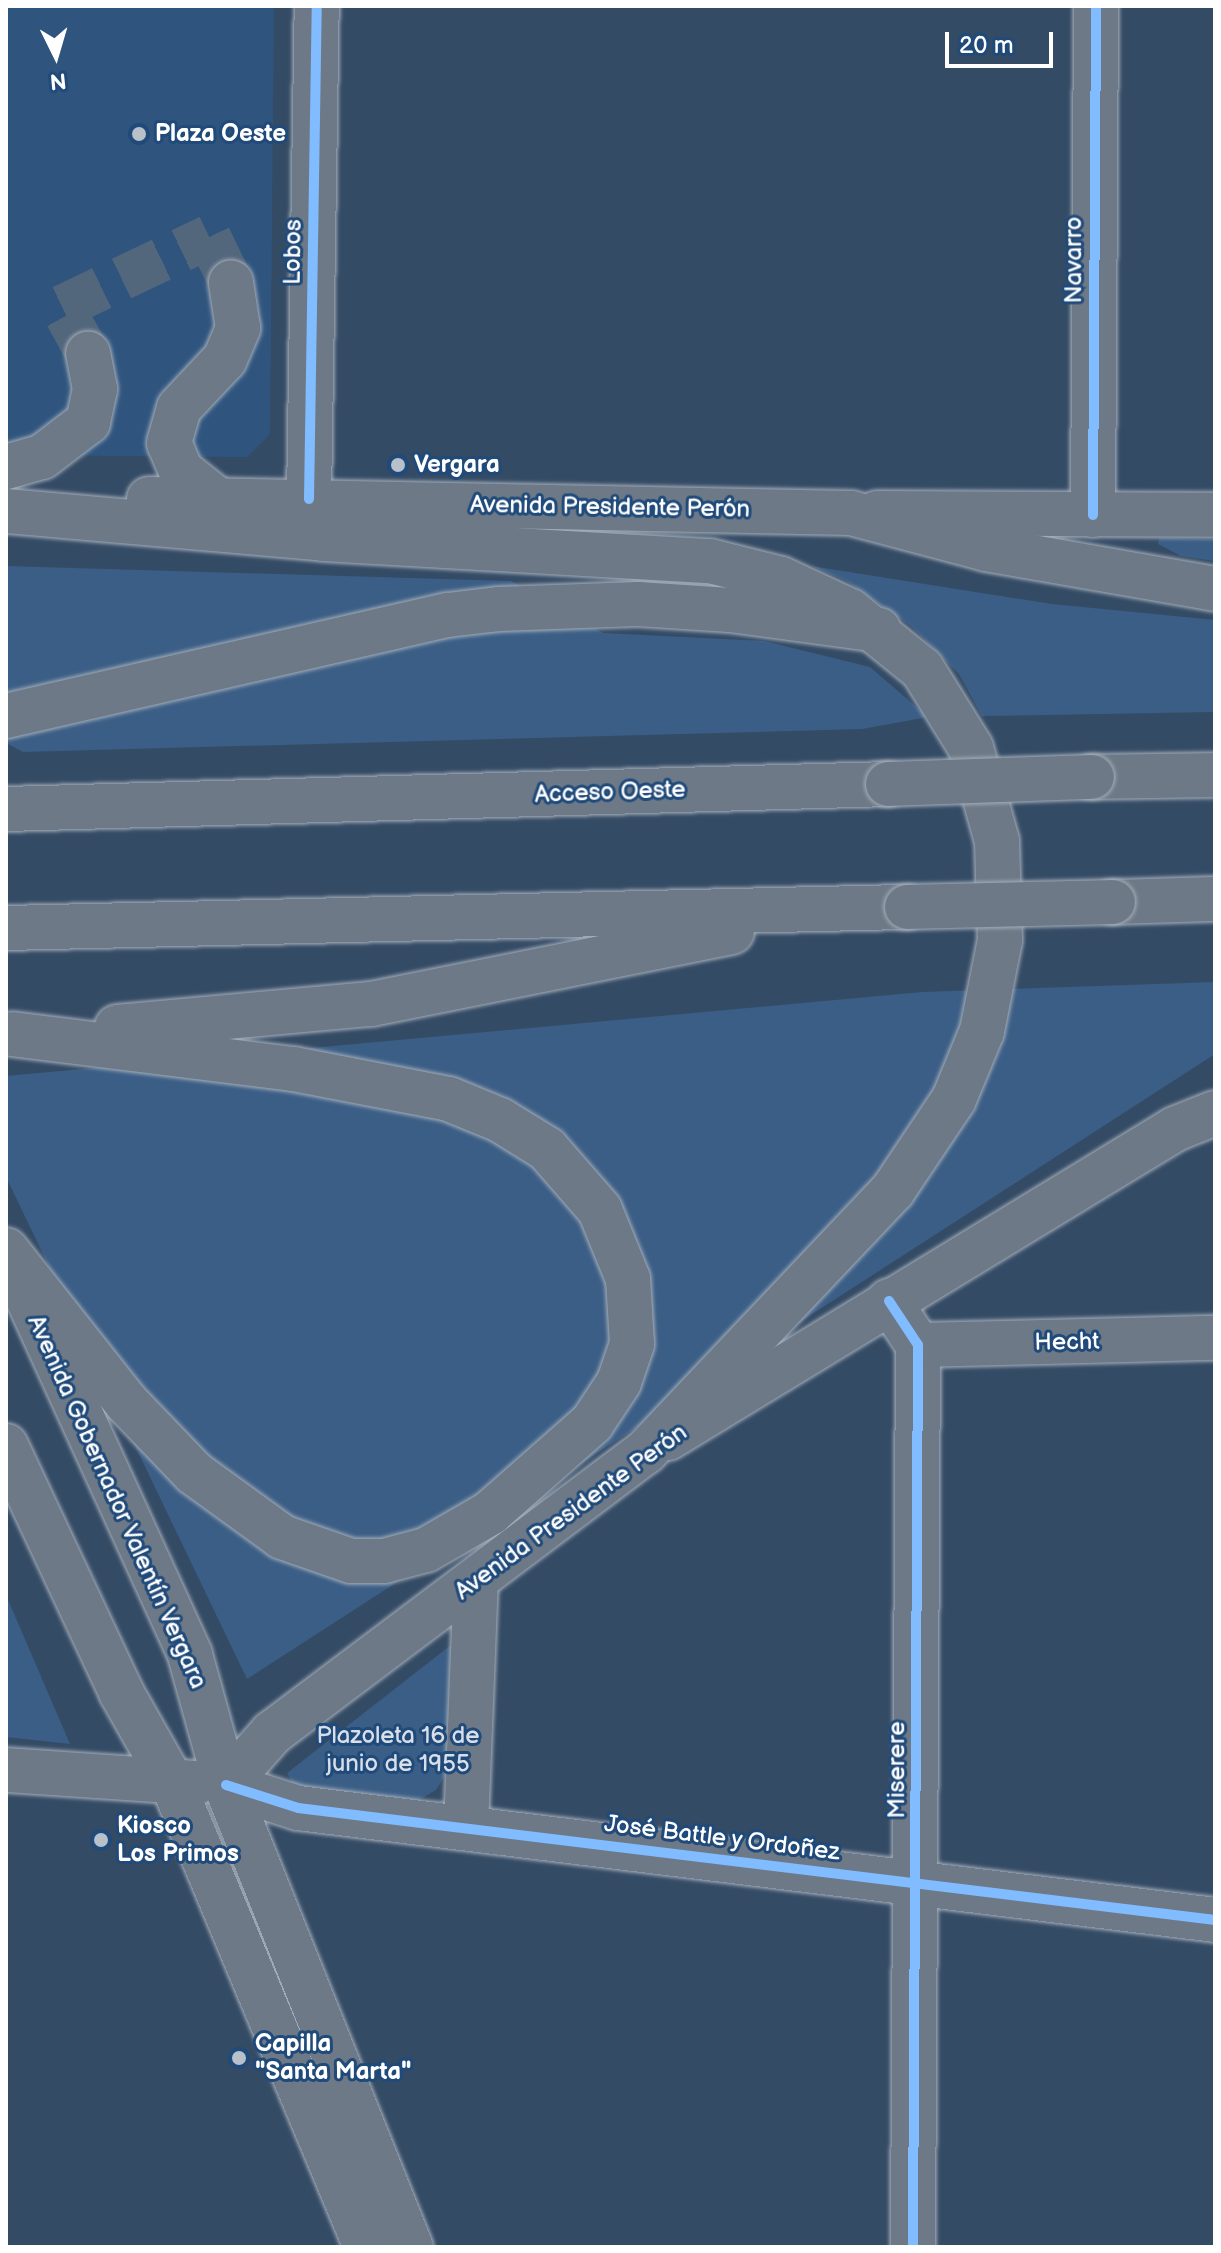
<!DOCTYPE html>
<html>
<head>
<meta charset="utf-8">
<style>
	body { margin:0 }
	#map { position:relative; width:1221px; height:2253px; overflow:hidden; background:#344b65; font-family:"Balsamiq Sans",sans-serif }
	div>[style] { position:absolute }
	.built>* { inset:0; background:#2f557f }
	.green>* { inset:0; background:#3b5e86 }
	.minor-tunnel>* { height:44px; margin-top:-22px; transform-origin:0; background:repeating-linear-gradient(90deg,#52667c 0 44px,transparent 0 66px) }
	.roads { filter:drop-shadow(0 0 2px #a4aeba) drop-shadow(0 0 2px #a4aeba) }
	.minor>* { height:44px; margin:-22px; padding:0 22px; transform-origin:22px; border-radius:22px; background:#6d7986 }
	.major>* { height:44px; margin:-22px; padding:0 22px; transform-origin:22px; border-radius:22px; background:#6d7986 }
	.highway>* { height:44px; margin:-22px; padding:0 22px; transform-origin:22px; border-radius:22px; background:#6d7986 }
	.bridges { filter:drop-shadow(0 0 2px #a4aeba) drop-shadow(0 0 2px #a4aeba) }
	.highway-bridge>* { height:44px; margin:-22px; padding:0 22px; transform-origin:22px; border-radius:22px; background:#6d7986 }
	.cycleway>* { height:10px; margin:-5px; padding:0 5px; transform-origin:5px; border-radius:5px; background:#80bcff }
	.dots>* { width:22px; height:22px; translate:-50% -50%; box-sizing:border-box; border:4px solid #1f4a7a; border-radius:50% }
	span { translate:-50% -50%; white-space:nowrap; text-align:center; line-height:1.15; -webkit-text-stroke:6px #1f4a7a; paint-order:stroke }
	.poi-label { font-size:24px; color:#fff; font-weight:700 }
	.left { translate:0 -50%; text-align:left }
	.street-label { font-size:24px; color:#fff }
	.park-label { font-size:24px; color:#d8dfe8 }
	.frame { position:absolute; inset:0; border:8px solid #fff; pointer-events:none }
	.north { position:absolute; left:16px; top:16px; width:80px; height:80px; -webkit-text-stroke:6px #1f4a7a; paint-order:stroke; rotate:175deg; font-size:22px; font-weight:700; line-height:32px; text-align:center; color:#fff }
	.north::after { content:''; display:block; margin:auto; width:28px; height:36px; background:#fff; clip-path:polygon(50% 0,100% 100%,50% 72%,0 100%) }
	.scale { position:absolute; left:945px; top:32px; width:108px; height:36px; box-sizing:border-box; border:4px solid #fff; border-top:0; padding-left:10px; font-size:24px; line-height:28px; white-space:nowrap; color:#fff; -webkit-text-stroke:6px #1f4a7a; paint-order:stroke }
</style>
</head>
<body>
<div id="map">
	<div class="built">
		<i style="clip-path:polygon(6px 6px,274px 6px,270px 434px,247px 457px,6px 455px)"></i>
	</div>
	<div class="green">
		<i style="clip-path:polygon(1159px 538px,1215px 539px,1215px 561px,1181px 556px,1158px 544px)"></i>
		<i style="clip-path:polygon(6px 566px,511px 581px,603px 633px,764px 641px,870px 667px,928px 717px,862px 729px,23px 752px,6px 743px)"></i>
		<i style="clip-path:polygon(811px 566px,1052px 604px,1215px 620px,1215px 712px,982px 716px,959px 674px,911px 626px,845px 580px)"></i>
		<i style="clip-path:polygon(1215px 982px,1215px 1054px,247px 1679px,6px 1177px,6px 1076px,922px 992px)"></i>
		<i style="clip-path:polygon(6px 1595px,70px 1744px,6px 1737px)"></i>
		<i style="clip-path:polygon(451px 1645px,446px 1774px,436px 1790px,419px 1800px,295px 1788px,287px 1773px)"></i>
	</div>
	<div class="minor-tunnel">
		<i style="left:88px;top:354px;width:54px;rotate:-119deg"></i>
		<i style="left:62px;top:307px;width:163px;rotate:-25.5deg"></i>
		<i style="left:209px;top:237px;width:51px;rotate:64.4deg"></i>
	</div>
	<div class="roads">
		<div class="minor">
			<i style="left:6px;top:467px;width:37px;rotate:-16deg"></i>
			<i style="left:42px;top:457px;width:58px;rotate:-37.3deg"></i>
			<i style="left:88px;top:422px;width:34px;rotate:-78deg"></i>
			<i style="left:95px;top:389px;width:36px;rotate:-101deg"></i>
			<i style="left:215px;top:498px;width:43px;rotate:-141.5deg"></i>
			<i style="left:181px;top:471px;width:30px;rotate:-113deg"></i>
			<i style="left:169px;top:443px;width:36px;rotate:-74deg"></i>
			<i style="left:179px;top:408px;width:67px;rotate:-46.8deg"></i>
			<i style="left:225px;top:359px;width:34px;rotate:-67deg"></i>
			<i style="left:238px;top:328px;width:46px;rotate:-98.8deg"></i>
			<i style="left:309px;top:499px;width:493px;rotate:-89.1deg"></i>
			<i style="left:877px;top:513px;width:338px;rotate:0.3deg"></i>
			<i style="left:1093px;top:515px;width:509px;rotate:-89.66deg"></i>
			<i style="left:889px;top:1301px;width:53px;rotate:56.6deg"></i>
			<i style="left:918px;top:1345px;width:902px;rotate:90.32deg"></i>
			<i style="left:918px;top:1345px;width:297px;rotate:-1.4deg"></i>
			<i style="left:668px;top:1438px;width:594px;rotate:-31.36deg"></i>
			<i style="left:1175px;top:1129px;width:43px;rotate:-21.8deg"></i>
			<i style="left:226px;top:1785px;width:76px;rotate:17.7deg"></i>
			<i style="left:298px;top:1808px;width:924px;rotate:6.96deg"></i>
			<i style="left:466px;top:1827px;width:246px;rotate:-87.7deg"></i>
		</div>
		<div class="major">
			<i style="left:149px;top:499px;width:702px;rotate:1.14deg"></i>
			<i style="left:6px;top:511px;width:318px;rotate:5deg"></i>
			<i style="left:323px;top:539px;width:388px;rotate:3.3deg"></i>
			<i style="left:710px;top:561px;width:73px;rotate:14.2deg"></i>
			<i style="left:781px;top:579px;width:76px;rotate:24.9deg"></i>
			<i style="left:850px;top:611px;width:92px;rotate:38.9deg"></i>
			<i style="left:922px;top:669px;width:93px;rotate:58.2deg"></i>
			<i style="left:971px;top:748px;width:97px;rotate:74.4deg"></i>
			<i style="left:997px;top:841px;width:99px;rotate:88.3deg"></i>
			<i style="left:1000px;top:940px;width:93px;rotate:101.2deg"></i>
			<i style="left:982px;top:1031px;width:74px;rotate:112.4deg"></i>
			<i style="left:954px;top:1099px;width:110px;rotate:123.8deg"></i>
			<i style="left:893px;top:1190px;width:361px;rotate:133.4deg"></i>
			<i style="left:645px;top:1452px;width:467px;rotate:143deg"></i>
			<i style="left:272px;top:1733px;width:69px;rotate:131.5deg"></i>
			<i style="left:19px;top:1279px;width:413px;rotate:65.5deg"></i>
			<i style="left:190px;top:1655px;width:135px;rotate:74.5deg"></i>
			<i style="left:226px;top:1785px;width:498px;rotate:68.2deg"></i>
			<i style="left:6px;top:1446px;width:272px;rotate:64.9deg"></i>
			<i style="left:121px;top:1692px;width:103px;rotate:60.5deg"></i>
			<i style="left:172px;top:1782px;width:504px;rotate:67.35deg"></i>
			<i style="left:6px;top:1770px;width:190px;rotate:3.9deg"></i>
		</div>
		<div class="highway">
			<i style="left:851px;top:513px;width:140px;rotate:14.9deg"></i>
			<i style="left:986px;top:549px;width:232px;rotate:9.9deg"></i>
			<i style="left:6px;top:716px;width:453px;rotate:-12.9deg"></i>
			<i style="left:448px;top:615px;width:51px;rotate:-6.7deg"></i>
			<i style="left:499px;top:609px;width:139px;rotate:-2.1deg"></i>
			<i style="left:638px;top:604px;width:92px;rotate:3.7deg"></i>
			<i style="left:730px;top:610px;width:150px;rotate:7.6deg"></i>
			<i style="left:1092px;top:777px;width:123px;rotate:-0.9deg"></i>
			<i style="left:6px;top:809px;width:882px;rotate:-1.62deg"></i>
			<i style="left:1113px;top:902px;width:102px;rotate:-1.7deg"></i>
			<i style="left:6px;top:928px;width:901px;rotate:-1.34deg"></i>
			<i style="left:117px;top:1027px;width:255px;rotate:-5.2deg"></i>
			<i style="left:371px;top:1004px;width:368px;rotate:-11.3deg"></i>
			<i style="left:6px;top:1250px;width:194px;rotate:51.7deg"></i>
			<i style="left:126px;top:1402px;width:98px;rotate:46.2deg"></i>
			<i style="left:194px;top:1473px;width:109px;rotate:36deg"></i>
			<i style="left:282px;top:1537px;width:73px;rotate:19.2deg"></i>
			<i style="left:351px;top:1561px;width:33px"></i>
			<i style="left:384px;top:1561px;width:43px;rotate:-14.7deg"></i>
			<i style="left:426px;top:1550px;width:74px;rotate:-30deg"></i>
			<i style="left:490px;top:1513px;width:136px;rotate:-41.4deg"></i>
			<i style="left:592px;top:1423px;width:49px;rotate:-56.6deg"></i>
			<i style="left:619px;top:1382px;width:40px;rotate:-71.1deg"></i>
			<i style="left:632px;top:1344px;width:65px;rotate:-93.5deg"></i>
			<i style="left:628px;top:1279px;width:74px;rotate:-112.1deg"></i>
			<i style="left:600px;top:1210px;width:81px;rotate:-131deg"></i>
			<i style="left:547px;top:1149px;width:55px;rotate:-148.3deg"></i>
			<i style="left:500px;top:1120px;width:55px;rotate:-157.6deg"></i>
			<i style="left:449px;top:1099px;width:159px;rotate:-169.1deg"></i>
			<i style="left:293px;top:1069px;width:283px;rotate:-172.9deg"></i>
		</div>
	</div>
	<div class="bridges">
		<div class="highway-bridge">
			<i style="left:888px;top:784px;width:204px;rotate:-2deg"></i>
			<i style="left:907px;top:907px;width:206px;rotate:-1.4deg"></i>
		</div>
	</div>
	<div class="cycleway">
		<i style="left:309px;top:499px;width:493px;rotate:-89.1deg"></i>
		<i style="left:1093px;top:515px;width:509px;rotate:-89.66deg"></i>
		<i style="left:889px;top:1301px;width:53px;rotate:56.6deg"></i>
		<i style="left:918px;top:1345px;width:902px;rotate:90.32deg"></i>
		<i style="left:226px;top:1785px;width:76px;rotate:17.7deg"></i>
		<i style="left:298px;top:1808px;width:924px;rotate:6.96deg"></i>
	</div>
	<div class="dots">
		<i style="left:139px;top:134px;background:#b8c0c9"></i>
		<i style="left:398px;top:465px;background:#b8c0c9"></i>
		<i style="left:101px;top:1840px;background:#b8c0c9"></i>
		<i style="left:239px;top:2058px;background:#b8c0c9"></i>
	</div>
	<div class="poi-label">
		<span class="left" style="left:155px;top:134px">Plaza Oeste</span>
		<span class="left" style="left:414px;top:465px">Vergara</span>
		<span class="left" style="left:117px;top:1840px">Kiosco<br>Los Primos</span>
		<span class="left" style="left:255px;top:2058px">Capilla<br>"Santa Marta"</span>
	</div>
	<div class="street-label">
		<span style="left:293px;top:252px;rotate:-89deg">Lobos</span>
		<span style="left:1074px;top:260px;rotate:-90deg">Navarro</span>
		<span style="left:610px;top:507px;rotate:1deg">Avenida Presidente Perón</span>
		<span style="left:610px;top:792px;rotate:-2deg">Acceso Oeste</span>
		<span style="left:1067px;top:1342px;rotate:-1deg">Hecht</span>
		<span style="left:117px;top:1502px;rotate:66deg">Avenida Gobernador Valentín Vergara</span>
		<span style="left:571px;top:1512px;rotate:-36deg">Avenida Presidente Perón</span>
		<span style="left:897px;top:1770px;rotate:-90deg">Miserere</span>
		<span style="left:722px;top:1838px;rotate:7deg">José Battle y Ordoñez</span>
	</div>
	<div class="park-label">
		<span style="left:398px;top:1750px">Plazoleta 16 de<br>junio de 1955</span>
	</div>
	<div class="frame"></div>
	<div class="north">N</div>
	<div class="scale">20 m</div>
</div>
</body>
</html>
